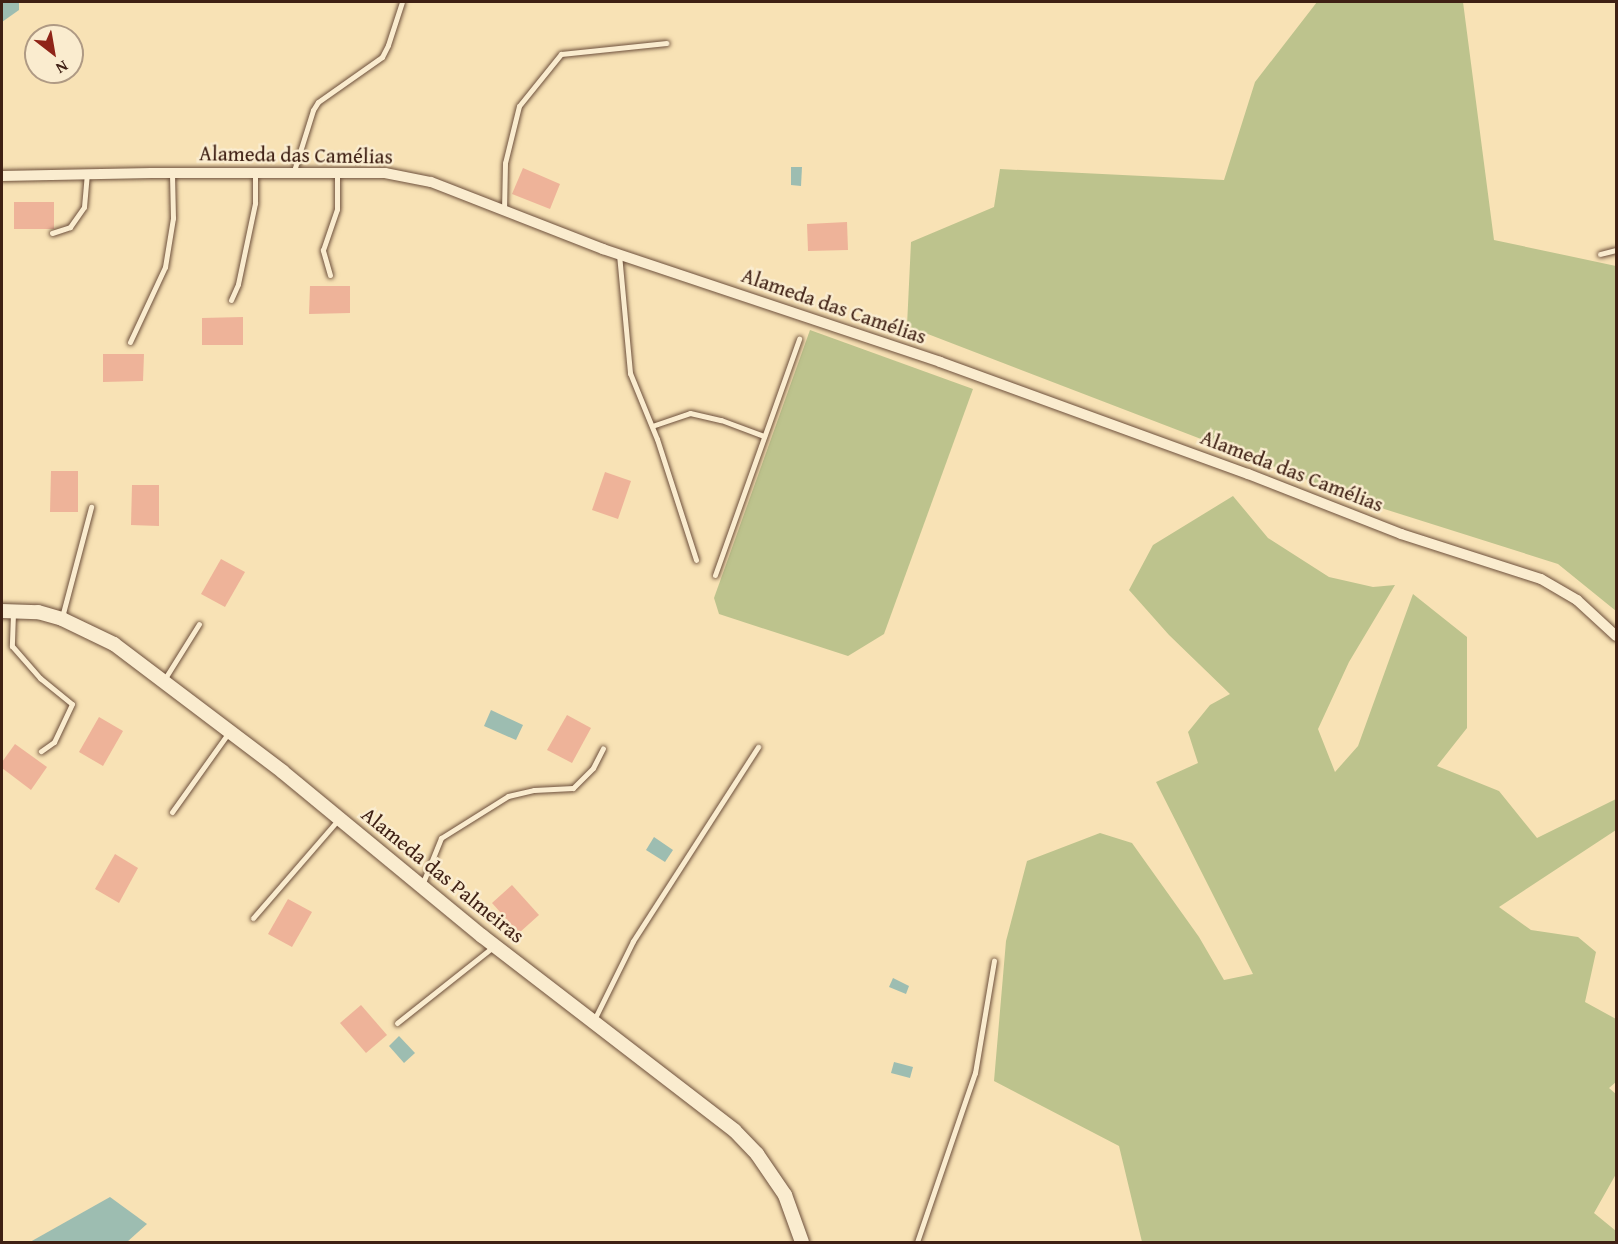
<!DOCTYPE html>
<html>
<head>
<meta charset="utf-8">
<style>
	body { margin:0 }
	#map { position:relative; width:1618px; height:1244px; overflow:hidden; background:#f8e2b5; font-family:"Gentium Book Plus",serif }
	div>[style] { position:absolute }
	.green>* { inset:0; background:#bdc38d }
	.water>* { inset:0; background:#9dbdb1 }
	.building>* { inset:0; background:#eeb399 }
	.roads { filter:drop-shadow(0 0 2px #6d503c) drop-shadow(0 0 2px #6d503c) }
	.service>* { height:5px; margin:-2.5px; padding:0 2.5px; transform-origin:2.5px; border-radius:2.5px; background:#faeccf }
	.minor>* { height:10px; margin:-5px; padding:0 5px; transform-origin:5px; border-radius:5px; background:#faeccf }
	.tertiary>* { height:14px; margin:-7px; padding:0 7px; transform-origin:7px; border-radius:7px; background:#faeccf }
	span { translate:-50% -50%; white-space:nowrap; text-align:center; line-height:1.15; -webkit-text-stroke:5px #faeccf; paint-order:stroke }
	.street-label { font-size:21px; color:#3f2014 }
	.frame { position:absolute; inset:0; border:3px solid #3f2014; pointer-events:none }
	.north { position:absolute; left:24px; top:24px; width:60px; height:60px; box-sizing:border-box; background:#faeccf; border:2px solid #af9a84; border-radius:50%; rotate:149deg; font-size:16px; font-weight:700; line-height:24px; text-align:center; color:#3f2014 }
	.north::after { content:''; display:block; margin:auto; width:21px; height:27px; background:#8f2418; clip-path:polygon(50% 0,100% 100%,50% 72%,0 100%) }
</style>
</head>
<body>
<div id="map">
	<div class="green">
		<i style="clip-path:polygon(1317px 2px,1463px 2px,1494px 240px,1616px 266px,1616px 611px,1558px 564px,1378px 507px,907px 326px,911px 242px,994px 207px,1000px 169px,1224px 180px,1255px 82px)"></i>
		<i style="clip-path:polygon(810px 330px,973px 389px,884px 634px,848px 656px,719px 614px,714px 598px)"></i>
		<i style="clip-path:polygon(1233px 496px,1268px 538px,1329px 577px,1373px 587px,1395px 585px,1349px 662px,1318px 729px,1335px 772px,1358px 746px,1413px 594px,1467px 637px,1467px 728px,1437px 766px,1499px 791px,1537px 838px,1616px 799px,1616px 830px,1499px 907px,1531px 930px,1578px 937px,1596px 952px,1585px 1002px,1616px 1019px,1616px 1082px,1609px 1088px,1616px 1094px,1616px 1174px,1594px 1213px,1616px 1231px,1616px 1242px,1142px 1242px,1119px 1146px,994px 1081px,1006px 941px,1027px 861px,1100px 833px,1132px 843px,1199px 937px,1224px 980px,1253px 974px,1156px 782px,1198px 763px,1188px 732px,1210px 705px,1230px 694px,1169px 635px,1129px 590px,1153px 545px)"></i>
	</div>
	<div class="water">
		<i style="clip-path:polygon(2px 2px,19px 2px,19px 10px,2px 22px)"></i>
		<i style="clip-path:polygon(791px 167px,802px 167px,801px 186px,791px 185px)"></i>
		<i style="clip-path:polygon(491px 710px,523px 725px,516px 740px,484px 726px)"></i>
		<i style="clip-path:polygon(654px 837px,673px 850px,665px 862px,646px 850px)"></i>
		<i style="clip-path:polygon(893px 978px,909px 986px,906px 994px,889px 987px)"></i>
		<i style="clip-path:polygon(399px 1036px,415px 1053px,404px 1063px,389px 1046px)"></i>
		<i style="clip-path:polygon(894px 1062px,913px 1067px,910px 1078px,891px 1073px)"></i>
		<i style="clip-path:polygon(110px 1197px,147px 1224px,127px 1242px,30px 1242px)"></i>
	</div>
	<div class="building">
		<i style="clip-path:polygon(523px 168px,560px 184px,550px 209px,512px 194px)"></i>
		<i style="clip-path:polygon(14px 202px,54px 202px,54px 229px,14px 229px)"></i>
		<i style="clip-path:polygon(847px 222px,848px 250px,808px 251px,807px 224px)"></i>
		<i style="clip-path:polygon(310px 286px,350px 286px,350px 313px,309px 314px)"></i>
		<i style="clip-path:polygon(243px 317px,243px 345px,202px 345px,202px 318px)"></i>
		<i style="clip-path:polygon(103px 354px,144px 354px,143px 381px,103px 382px)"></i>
		<i style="clip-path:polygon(51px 471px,78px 471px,78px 512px,50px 512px)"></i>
		<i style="clip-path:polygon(605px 472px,631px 481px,618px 519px,592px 510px)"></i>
		<i style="clip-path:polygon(132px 485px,159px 485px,159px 526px,131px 525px)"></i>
		<i style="clip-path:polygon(221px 559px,245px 572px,225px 607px,201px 594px)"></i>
		<i style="clip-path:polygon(567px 715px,591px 728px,572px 763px,547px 750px)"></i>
		<i style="clip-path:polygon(99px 717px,123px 731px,103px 766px,79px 752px)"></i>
		<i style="clip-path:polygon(15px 744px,47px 767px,31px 790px,2px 768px,2px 762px)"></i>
		<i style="clip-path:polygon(115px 854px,138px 868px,119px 903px,95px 889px)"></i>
		<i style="clip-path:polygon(512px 885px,539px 915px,519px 933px,492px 903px)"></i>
		<i style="clip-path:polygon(288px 899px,312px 912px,292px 947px,268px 934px)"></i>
		<i style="clip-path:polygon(361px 1005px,387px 1035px,366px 1053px,340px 1023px)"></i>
	</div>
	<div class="roads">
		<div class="service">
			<i style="left:293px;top:174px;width:67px;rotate:-72.6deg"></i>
			<i style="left:313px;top:110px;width:9px;rotate:-58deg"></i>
			<i style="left:318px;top:102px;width:78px;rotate:-35.1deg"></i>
			<i style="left:382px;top:57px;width:13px;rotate:-63deg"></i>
			<i style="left:388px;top:45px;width:45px;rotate:-72deg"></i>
			<i style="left:504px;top:211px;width:48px;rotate:-88.8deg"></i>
			<i style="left:505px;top:163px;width:59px;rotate:-76.2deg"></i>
			<i style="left:519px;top:106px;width:67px;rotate:-51.1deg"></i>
			<i style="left:561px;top:54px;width:106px;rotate:-6deg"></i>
			<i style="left:52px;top:233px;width:19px;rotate:-18deg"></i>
			<i style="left:70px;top:227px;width:24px;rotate:-55deg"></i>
			<i style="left:84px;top:207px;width:32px;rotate:-85deg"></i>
			<i style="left:619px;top:254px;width:120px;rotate:84.7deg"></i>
			<i style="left:630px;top:373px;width:71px;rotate:67.8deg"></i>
			<i style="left:657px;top:439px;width:127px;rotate:72.1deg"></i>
			<i style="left:1600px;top:254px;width:16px;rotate:-14deg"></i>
			<i style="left:330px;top:275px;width:26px;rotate:-106deg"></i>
			<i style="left:323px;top:250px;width:43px;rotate:-71.1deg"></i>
			<i style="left:337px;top:209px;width:36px;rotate:-90deg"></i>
			<i style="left:231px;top:300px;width:17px;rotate:-66deg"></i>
			<i style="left:238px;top:284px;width:83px;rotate:-78.1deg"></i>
			<i style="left:255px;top:203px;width:29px;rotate:-90deg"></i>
			<i style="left:130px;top:342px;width:83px;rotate:-65deg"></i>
			<i style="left:165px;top:267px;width:50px;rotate:-80.7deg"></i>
			<i style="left:173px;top:218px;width:45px;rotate:-91.3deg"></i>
			<i style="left:652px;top:426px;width:40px;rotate:-18.9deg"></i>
			<i style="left:690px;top:413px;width:32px;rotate:13deg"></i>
			<i style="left:721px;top:420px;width:46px;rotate:20.4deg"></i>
			<i style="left:715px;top:575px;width:251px;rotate:-70.4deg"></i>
			<i style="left:13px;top:613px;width:33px;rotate:92deg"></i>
			<i style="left:12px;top:646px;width:43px;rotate:48.8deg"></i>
			<i style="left:40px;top:678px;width:41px;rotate:39.1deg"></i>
			<i style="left:72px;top:704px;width:42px;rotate:115.3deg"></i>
			<i style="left:54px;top:742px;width:16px;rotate:145deg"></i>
			<i style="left:62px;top:617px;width:114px;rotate:-75.2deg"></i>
			<i style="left:164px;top:680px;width:66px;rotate:-58deg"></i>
			<i style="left:172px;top:812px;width:98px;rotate:-54.5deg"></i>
			<i style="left:422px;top:885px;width:51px;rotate:-68deg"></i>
			<i style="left:441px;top:838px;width:79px;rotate:-32.1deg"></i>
			<i style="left:508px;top:796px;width:27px;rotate:-13deg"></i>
			<i style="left:534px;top:790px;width:39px;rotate:-3deg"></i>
			<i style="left:573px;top:788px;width:28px;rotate:-45deg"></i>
			<i style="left:593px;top:768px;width:22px;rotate:-63deg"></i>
			<i style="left:253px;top:918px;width:130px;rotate:-49.1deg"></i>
			<i style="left:594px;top:1020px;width:88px;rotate:-63.7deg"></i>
			<i style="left:633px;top:941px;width:231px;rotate:-57.2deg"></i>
			<i style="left:397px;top:1023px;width:122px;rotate:-38.4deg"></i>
			<i style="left:917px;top:1242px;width:179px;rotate:-71.1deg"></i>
			<i style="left:975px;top:1073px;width:114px;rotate:-80.4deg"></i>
		</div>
		<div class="minor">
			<i style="left:2px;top:176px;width:149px;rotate:-1.2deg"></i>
			<i style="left:151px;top:173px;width:234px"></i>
			<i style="left:385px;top:173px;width:47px;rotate:11.1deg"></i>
			<i style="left:431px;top:182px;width:185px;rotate:21.3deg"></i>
			<i style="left:603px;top:249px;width:355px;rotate:18.5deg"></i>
			<i style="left:940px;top:362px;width:328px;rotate:20deg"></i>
			<i style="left:1248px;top:474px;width:164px;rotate:21.4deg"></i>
			<i style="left:1401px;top:534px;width:147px;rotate:17.8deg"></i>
			<i style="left:1541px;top:579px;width:42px;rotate:30.3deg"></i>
			<i style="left:1577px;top:600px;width:53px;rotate:42.7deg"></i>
		</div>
		<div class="tertiary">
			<i style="left:2px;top:611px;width:36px;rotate:2deg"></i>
			<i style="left:38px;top:612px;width:25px;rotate:16deg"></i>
			<i style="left:62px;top:619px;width:58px;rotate:25.7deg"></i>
			<i style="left:114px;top:644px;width:212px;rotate:37.1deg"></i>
			<i style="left:283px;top:772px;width:258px;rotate:39.5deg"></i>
			<i style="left:482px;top:936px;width:319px;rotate:37.6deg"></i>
			<i style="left:735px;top:1131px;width:32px;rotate:46deg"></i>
			<i style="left:757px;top:1154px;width:50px;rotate:55.7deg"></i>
			<i style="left:785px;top:1195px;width:50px;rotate:70.1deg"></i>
		</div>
	</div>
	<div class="street-label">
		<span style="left:296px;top:155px;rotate:1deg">Alameda das Camélias</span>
		<span style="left:834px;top:306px;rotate:19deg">Alameda das Camélias</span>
		<span style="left:1292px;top:471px;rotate:21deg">Alameda das Camélias</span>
		<span style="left:443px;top:875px;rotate:39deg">Alameda das Palmeiras</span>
	</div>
	<div class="frame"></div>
	<div class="north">N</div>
</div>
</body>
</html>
